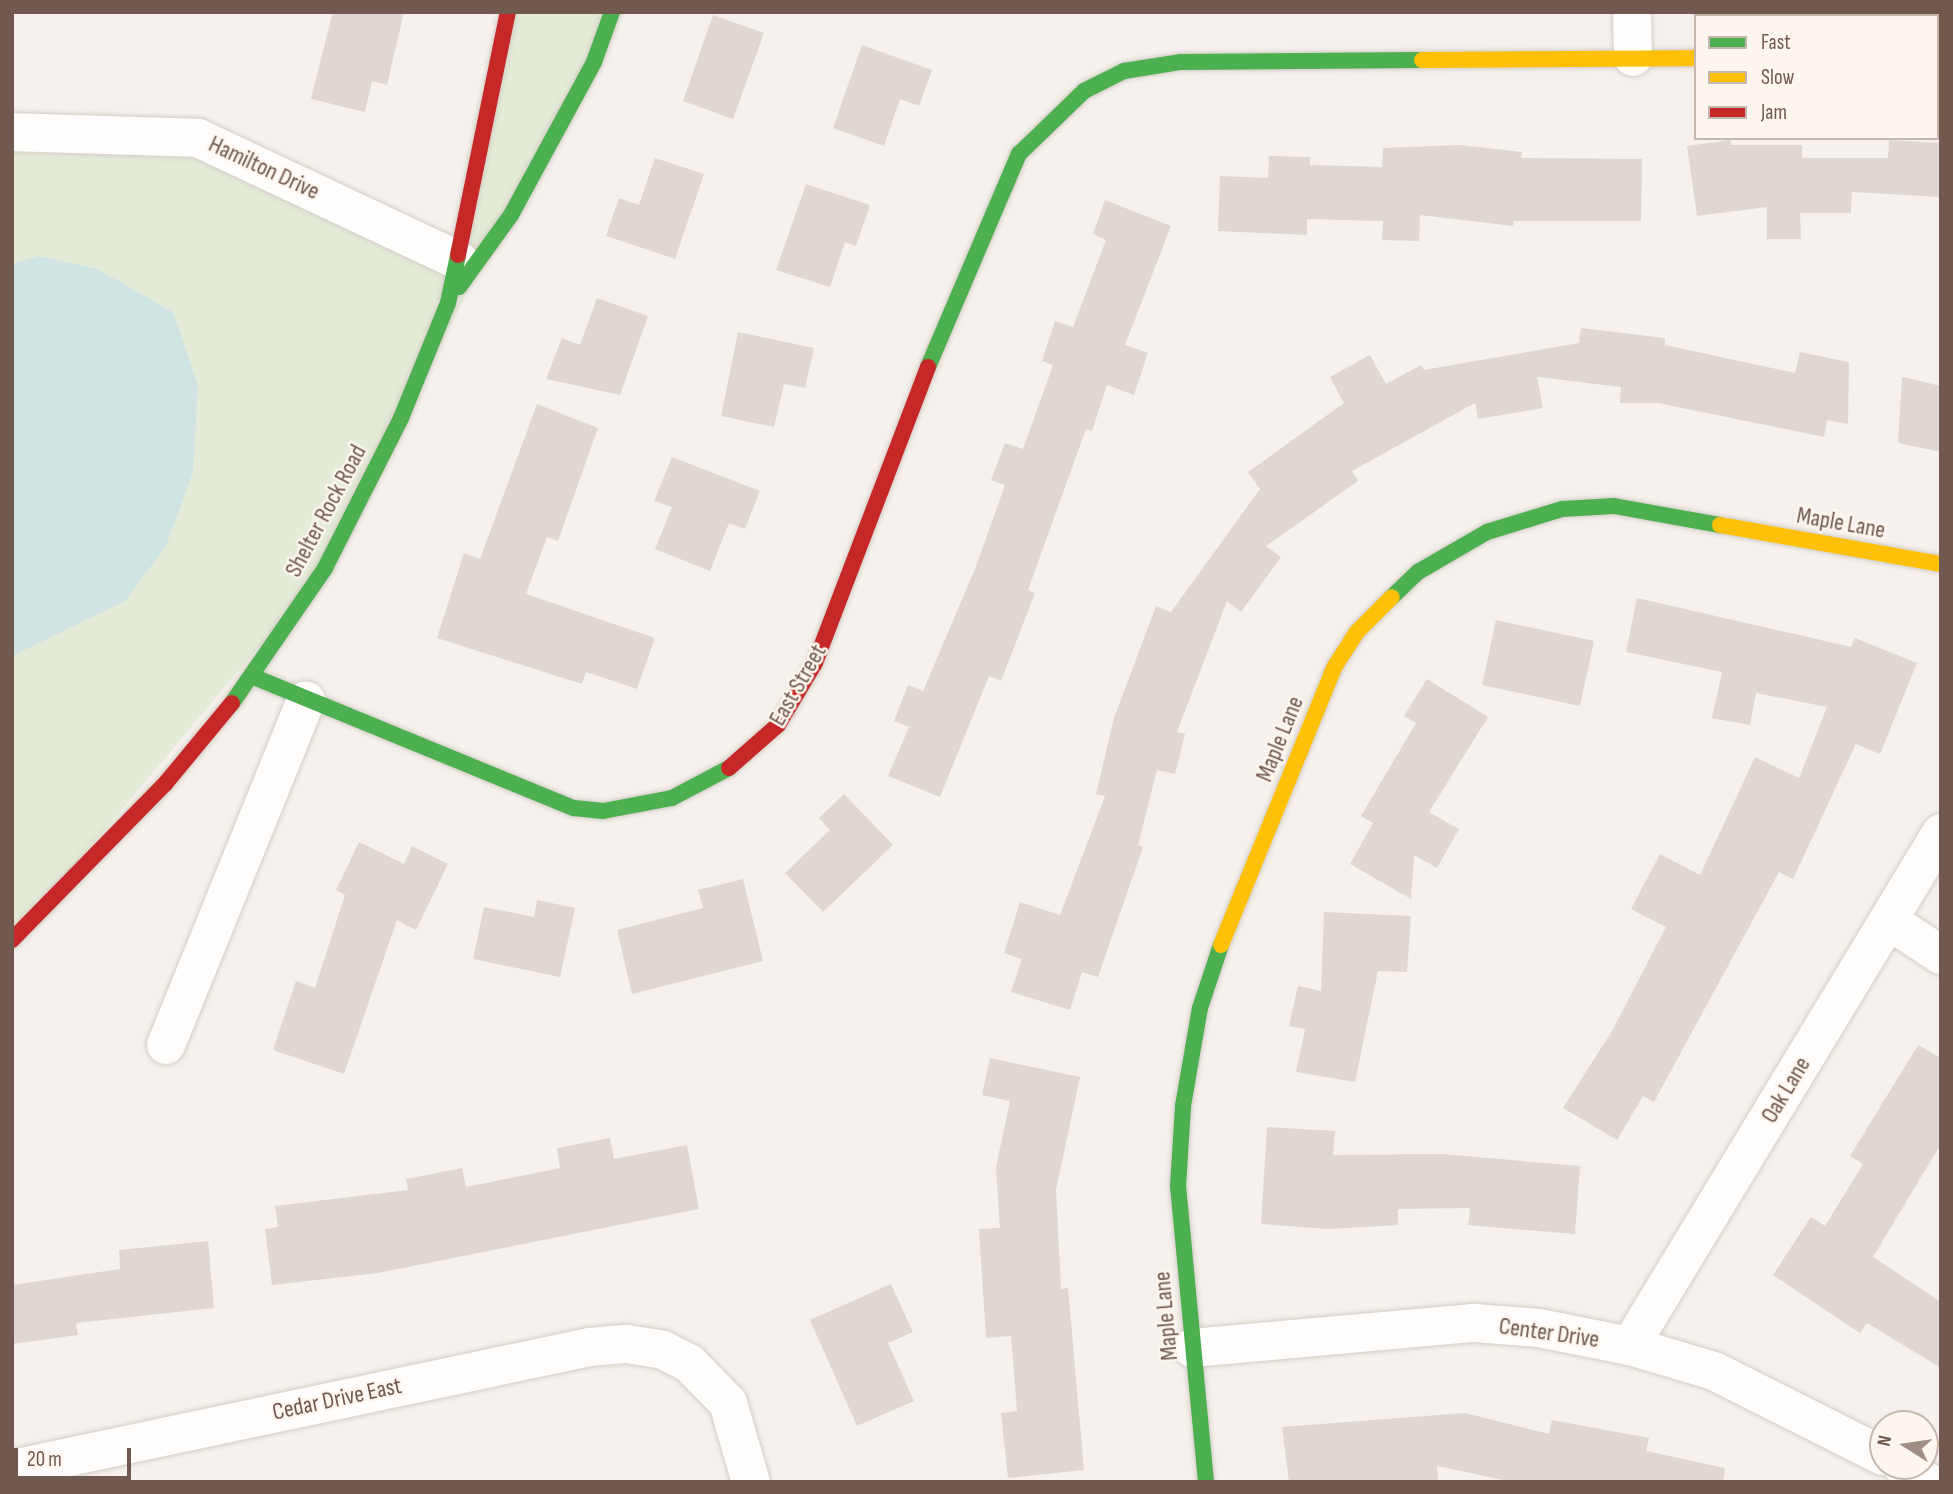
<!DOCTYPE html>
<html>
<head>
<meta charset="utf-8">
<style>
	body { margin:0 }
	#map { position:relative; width:1953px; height:1494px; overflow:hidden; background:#f6f1ec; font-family:"Sofia Sans Condensed",sans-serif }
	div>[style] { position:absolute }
	.green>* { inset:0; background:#e4ebd8 }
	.water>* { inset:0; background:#d0e4e4 }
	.building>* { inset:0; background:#dfd7d2 }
	.roads { filter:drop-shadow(0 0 2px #d3cdc7) drop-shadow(0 0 2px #d3cdc7) }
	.street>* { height:38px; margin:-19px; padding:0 19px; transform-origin:19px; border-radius:19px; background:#fefdfc }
	.fast>* { height:16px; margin:-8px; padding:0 8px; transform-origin:8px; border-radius:8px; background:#4caf50 }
	.slow>* { height:16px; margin:-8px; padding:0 8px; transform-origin:8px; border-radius:8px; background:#ffc107 }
	.jam>* { height:16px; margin:-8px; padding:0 8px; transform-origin:8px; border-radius:8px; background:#c62828 }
	span { translate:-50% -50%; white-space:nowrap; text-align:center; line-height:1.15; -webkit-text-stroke:5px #fdf6ee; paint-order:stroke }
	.street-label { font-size:24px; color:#71594f }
	.frame { position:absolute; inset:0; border:14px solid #71594f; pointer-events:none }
	.legend { position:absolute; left:1694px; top:14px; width:245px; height:126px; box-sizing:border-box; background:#fdf6ee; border:2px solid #c5b7ae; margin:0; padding:9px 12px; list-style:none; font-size:21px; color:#71594f }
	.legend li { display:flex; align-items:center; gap:14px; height:35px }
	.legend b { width:35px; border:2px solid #c5b7ae }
	.north { position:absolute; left:1869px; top:1410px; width:70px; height:70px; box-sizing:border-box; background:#fdf6ee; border:2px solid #c5b7ae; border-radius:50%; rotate:282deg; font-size:19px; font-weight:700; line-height:28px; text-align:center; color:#71594f }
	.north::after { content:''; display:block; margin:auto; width:24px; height:32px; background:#a08e86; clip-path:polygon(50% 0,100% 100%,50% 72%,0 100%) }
	.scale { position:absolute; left:14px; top:1448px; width:117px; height:32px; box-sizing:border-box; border:4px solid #71594f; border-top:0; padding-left:9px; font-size:21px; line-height:24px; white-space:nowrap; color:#71594f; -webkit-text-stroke:5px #fdf6ee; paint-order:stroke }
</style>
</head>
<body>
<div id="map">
	<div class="green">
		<i style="clip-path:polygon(503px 12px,612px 12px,325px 568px,12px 940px,12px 132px,201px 137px,456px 259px)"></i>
	</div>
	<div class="water">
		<i style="clip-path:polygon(39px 256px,97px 269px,173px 312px,198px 385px,193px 472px,166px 546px,125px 601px,12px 656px,12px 264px)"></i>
	</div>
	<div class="building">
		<i style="clip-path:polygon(333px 12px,404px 12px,387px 85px,372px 81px,365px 112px,311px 99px)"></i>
		<i style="clip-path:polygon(713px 15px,764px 33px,733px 119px,683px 101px)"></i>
		<i style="clip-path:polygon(862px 45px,932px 70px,919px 106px,900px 99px,884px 146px,833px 128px)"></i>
		<i style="clip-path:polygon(1730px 140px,1731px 145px,1802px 145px,1802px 158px,1888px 158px,1889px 140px,1941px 143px,1941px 197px,1852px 192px,1851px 213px,1800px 213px,1801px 239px,1767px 239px,1767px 207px,1697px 216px,1687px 146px)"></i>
		<i style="clip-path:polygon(1460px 145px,1522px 152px,1521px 158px,1642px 159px,1641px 221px,1514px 221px,1513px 226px,1420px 215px,1419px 241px,1382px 240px,1383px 221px,1307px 219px,1307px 235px,1218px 231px,1220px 176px,1268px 178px,1269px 156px,1310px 157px,1310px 165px,1382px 167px,1383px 148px)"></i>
		<i style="clip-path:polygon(655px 158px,704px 174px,675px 259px,606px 236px,619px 198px,639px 205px)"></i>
		<i style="clip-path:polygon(806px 184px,870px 205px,856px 246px,845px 242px,830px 287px,776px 270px)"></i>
		<i style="clip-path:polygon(1105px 200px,1171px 226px,1125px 345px,1148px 353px,1134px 395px,1107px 385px,1092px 431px,1086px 429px,1028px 590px,1035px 593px,1001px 681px,989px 676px,940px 797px,888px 776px,909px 727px,894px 721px,908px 685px,923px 691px,975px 569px,1005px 485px,991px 480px,1005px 443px,1023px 449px,1053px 365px,1042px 361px,1055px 321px,1073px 327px,1106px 240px,1093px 234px)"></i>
		<i style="clip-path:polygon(597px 298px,648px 316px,620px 395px,546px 379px,562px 338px,580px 345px)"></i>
		<i style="clip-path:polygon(1581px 328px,1665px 338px,1665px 345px,1795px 373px,1800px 352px,1849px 362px,1848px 424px,1827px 420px,1824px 437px,1658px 403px,1620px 403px,1621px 387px,1537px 377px,1543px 408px,1478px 419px,1475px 403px,1352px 471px,1358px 481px,1266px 546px,1281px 557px,1241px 612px,1227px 601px,1177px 732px,1185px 734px,1175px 774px,1157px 770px,1138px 845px,1143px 847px,1098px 977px,1082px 972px,1070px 1010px,1011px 992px,1022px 959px,1004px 953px,1020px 902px,1060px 915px,1105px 796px,1096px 794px,1114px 718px,1156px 606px,1171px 612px,1260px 489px,1248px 472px,1344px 403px,1330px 377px,1370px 355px,1386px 384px,1421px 365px,1424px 370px,1579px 343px)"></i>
		<i style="clip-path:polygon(738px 332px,814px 348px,805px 388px,784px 384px,774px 427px,721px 416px)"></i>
		<i style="clip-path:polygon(1902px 377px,1941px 386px,1941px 452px,1898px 443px)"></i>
		<i style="clip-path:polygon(537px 404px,598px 428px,558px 541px,547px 537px,526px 594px,655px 638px,637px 689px,586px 672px,582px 684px,437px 638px,464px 553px,480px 559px)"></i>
		<i style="clip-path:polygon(672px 457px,760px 491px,745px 529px,729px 523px,710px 571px,655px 549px,672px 507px,654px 501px)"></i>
		<i style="clip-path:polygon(1637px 598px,1851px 647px,1855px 638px,1917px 663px,1880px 754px,1856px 744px,1793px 879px,1779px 872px,1654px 1102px,1643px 1096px,1617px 1140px,1563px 1108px,1612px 1031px,1666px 927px,1631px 909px,1660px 854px,1700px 875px,1755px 757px,1799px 778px,1827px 707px,1756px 693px,1750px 725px,1712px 718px,1722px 672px,1626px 652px)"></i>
		<i style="clip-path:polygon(1496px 620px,1594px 641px,1580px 706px,1482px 685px)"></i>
		<i style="clip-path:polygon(1427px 679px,1488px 717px,1429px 812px,1459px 829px,1437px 868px,1414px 855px,1411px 899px,1350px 864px,1373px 823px,1361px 816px,1416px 723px,1404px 716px)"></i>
		<i style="clip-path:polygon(844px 794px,893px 845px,823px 912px,785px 873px,830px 830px,819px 818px)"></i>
		<i style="clip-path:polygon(359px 842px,404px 864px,412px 846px,448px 864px,416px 930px,397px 920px,344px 1074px,273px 1050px,296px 981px,315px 988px,345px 895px,336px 890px)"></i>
		<i style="clip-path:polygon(743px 879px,763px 961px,632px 994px,617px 930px,703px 908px,698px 890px)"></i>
		<i style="clip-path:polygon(537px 900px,575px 908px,560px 977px,473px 959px,484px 907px,534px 917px)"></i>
		<i style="clip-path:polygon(1324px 912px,1411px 916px,1407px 972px,1378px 971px,1355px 1082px,1296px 1072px,1305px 1029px,1289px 1026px,1298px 986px,1321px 991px)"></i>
		<i style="clip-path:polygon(1918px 1045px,1941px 1058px,1941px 1144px,1873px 1257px,1941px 1302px,1941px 1368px,1867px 1323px,1860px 1333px,1773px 1275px,1811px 1217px,1825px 1226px,1863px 1164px,1850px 1156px)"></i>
		<i style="clip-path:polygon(990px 1058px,1080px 1077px,1056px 1190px,1061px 1289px,1068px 1288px,1084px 1470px,1008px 1478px,1001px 1413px,1017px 1411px,1011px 1336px,986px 1338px,979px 1229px,1000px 1228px,996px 1167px,1010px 1101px,982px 1095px)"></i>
		<i style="clip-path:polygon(1267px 1127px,1335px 1131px,1333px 1155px,1441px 1154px,1580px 1166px,1575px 1234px,1468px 1225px,1470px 1208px,1398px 1209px,1398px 1225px,1328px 1229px,1261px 1224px)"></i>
		<i style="clip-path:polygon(610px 1138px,614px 1159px,687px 1145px,699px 1209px,378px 1273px,272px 1285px,265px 1229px,278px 1227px,275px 1206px,408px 1190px,406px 1179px,462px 1168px,466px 1187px,560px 1168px,557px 1148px)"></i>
		<i style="clip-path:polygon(208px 1241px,214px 1308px,76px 1323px,78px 1335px,12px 1344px,12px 1285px,120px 1269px,119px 1250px)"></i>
		<i style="clip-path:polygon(891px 1284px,913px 1332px,888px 1343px,914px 1401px,857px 1426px,810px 1320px)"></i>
		<i style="clip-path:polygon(1465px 1413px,1549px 1434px,1552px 1420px,1649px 1438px,1646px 1451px,1725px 1468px,1723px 1482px,1513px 1482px,1437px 1466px,1438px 1482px,1289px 1482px,1282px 1427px)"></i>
	</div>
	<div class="roads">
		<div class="street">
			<i style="left:1632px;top:12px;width:45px;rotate:88.7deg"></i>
			<i style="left:1937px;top:57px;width:4px"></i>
			<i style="left:12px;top:132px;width:186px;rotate:1.8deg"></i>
			<i style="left:198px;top:138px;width:289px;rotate:25.2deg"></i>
			<i style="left:1891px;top:922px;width:60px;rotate:33.4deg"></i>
			<i style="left:166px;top:1045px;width:372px;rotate:-67.9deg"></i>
			<i style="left:1630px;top:1346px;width:600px;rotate:-58.77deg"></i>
			<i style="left:1192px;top:1348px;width:283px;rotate:-5.1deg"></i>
			<i style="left:1474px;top:1323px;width:65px;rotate:4.4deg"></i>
			<i style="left:1539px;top:1328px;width:93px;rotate:11.2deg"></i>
			<i style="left:1630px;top:1346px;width:88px;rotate:16.6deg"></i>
			<i style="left:1714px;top:1371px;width:189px;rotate:26.7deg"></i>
			<i style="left:1902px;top:1466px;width:31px;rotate:32deg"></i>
			<i style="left:12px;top:1469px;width:591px;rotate:-11.92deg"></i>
			<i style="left:590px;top:1347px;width:37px;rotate:-5deg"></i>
			<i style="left:627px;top:1344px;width:36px;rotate:9deg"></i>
			<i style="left:663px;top:1350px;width:29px;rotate:27deg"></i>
			<i style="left:689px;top:1363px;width:56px;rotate:45.7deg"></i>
			<i style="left:728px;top:1403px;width:82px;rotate:73.8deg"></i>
		</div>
		<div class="fast">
			<i style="left:459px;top:287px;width:89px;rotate:-54.2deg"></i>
			<i style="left:511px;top:215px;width:174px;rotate:-61.5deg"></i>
			<i style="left:594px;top:62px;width:53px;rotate:-70.2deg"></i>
			<i style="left:928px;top:367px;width:232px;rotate:-66.9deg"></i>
			<i style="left:1019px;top:154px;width:91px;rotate:-44.1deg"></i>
			<i style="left:1084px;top:91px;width:45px;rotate:-26.6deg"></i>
			<i style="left:1124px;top:71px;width:58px;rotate:-9deg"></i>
			<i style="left:1181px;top:62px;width:241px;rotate:-0.5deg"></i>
			<i style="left:1392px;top:597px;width:36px;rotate:-44deg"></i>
			<i style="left:1418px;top:572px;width:80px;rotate:-30.1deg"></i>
			<i style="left:1487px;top:532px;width:78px;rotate:-17deg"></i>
			<i style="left:1562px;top:509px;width:52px;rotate:-3.3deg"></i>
			<i style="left:1614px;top:506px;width:108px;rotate:10.2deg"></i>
			<i style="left:254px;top:677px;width:346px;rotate:22.3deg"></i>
			<i style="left:574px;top:808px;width:29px;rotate:6deg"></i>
			<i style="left:603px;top:811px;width:70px;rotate:-10.7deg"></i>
			<i style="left:672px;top:798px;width:64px;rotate:-27.8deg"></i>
			<i style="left:232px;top:703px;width:164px;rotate:-55.4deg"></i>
			<i style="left:325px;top:568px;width:168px;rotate:-63.1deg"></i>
			<i style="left:401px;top:418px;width:124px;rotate:-67.8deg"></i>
			<i style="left:448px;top:303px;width:49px;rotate:-78.2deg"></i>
			<i style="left:1206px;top:1482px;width:297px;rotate:-95.4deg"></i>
			<i style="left:1178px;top:1186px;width:80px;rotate:-86.4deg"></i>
			<i style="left:1183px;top:1106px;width:99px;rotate:-80.2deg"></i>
			<i style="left:1200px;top:1008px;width:66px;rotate:-71.6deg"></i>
		</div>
		<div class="slow">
			<i style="left:1422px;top:60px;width:274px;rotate:-0.4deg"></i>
			<i style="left:1720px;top:525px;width:224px;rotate:10deg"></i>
			<i style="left:1221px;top:945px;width:301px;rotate:-67.8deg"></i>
			<i style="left:1335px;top:666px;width:40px;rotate:-57.1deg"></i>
			<i style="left:1357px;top:632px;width:49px;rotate:-45deg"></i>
		</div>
		<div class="jam">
			<i style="left:458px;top:255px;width:248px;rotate:-78.4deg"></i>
			<i style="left:729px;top:768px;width:65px;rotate:-41.3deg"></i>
			<i style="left:778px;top:725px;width:72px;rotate:-59.2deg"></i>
			<i style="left:815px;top:663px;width:317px;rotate:-69.1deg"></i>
			<i style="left:12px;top:940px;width:219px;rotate:-45.6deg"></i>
			<i style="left:165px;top:784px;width:105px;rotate:-50.4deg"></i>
		</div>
	</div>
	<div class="street-label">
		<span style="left:264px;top:168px;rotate:25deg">Hamilton Drive</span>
		<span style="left:326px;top:511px;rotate:-62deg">Shelter Rock Road</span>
		<span style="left:1841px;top:523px;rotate:10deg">Maple Lane</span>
		<span style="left:798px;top:685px;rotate:-60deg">East Street</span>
		<span style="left:1280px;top:739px;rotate:-68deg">Maple Lane</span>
		<span style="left:1786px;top:1090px;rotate:-59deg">Oak Lane</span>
		<span style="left:1166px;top:1316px;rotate:-95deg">Maple Lane</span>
		<span style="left:1549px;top:1333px;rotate:8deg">Center Drive</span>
		<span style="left:337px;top:1399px;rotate:-12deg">Cedar Drive East</span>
	</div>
	<div class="frame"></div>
	<ul class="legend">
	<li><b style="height:9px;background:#4caf50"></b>Fast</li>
	<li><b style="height:9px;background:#ffc107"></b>Slow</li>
	<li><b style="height:9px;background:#c62828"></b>Jam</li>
	</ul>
	<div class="north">N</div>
	<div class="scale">20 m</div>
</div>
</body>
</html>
